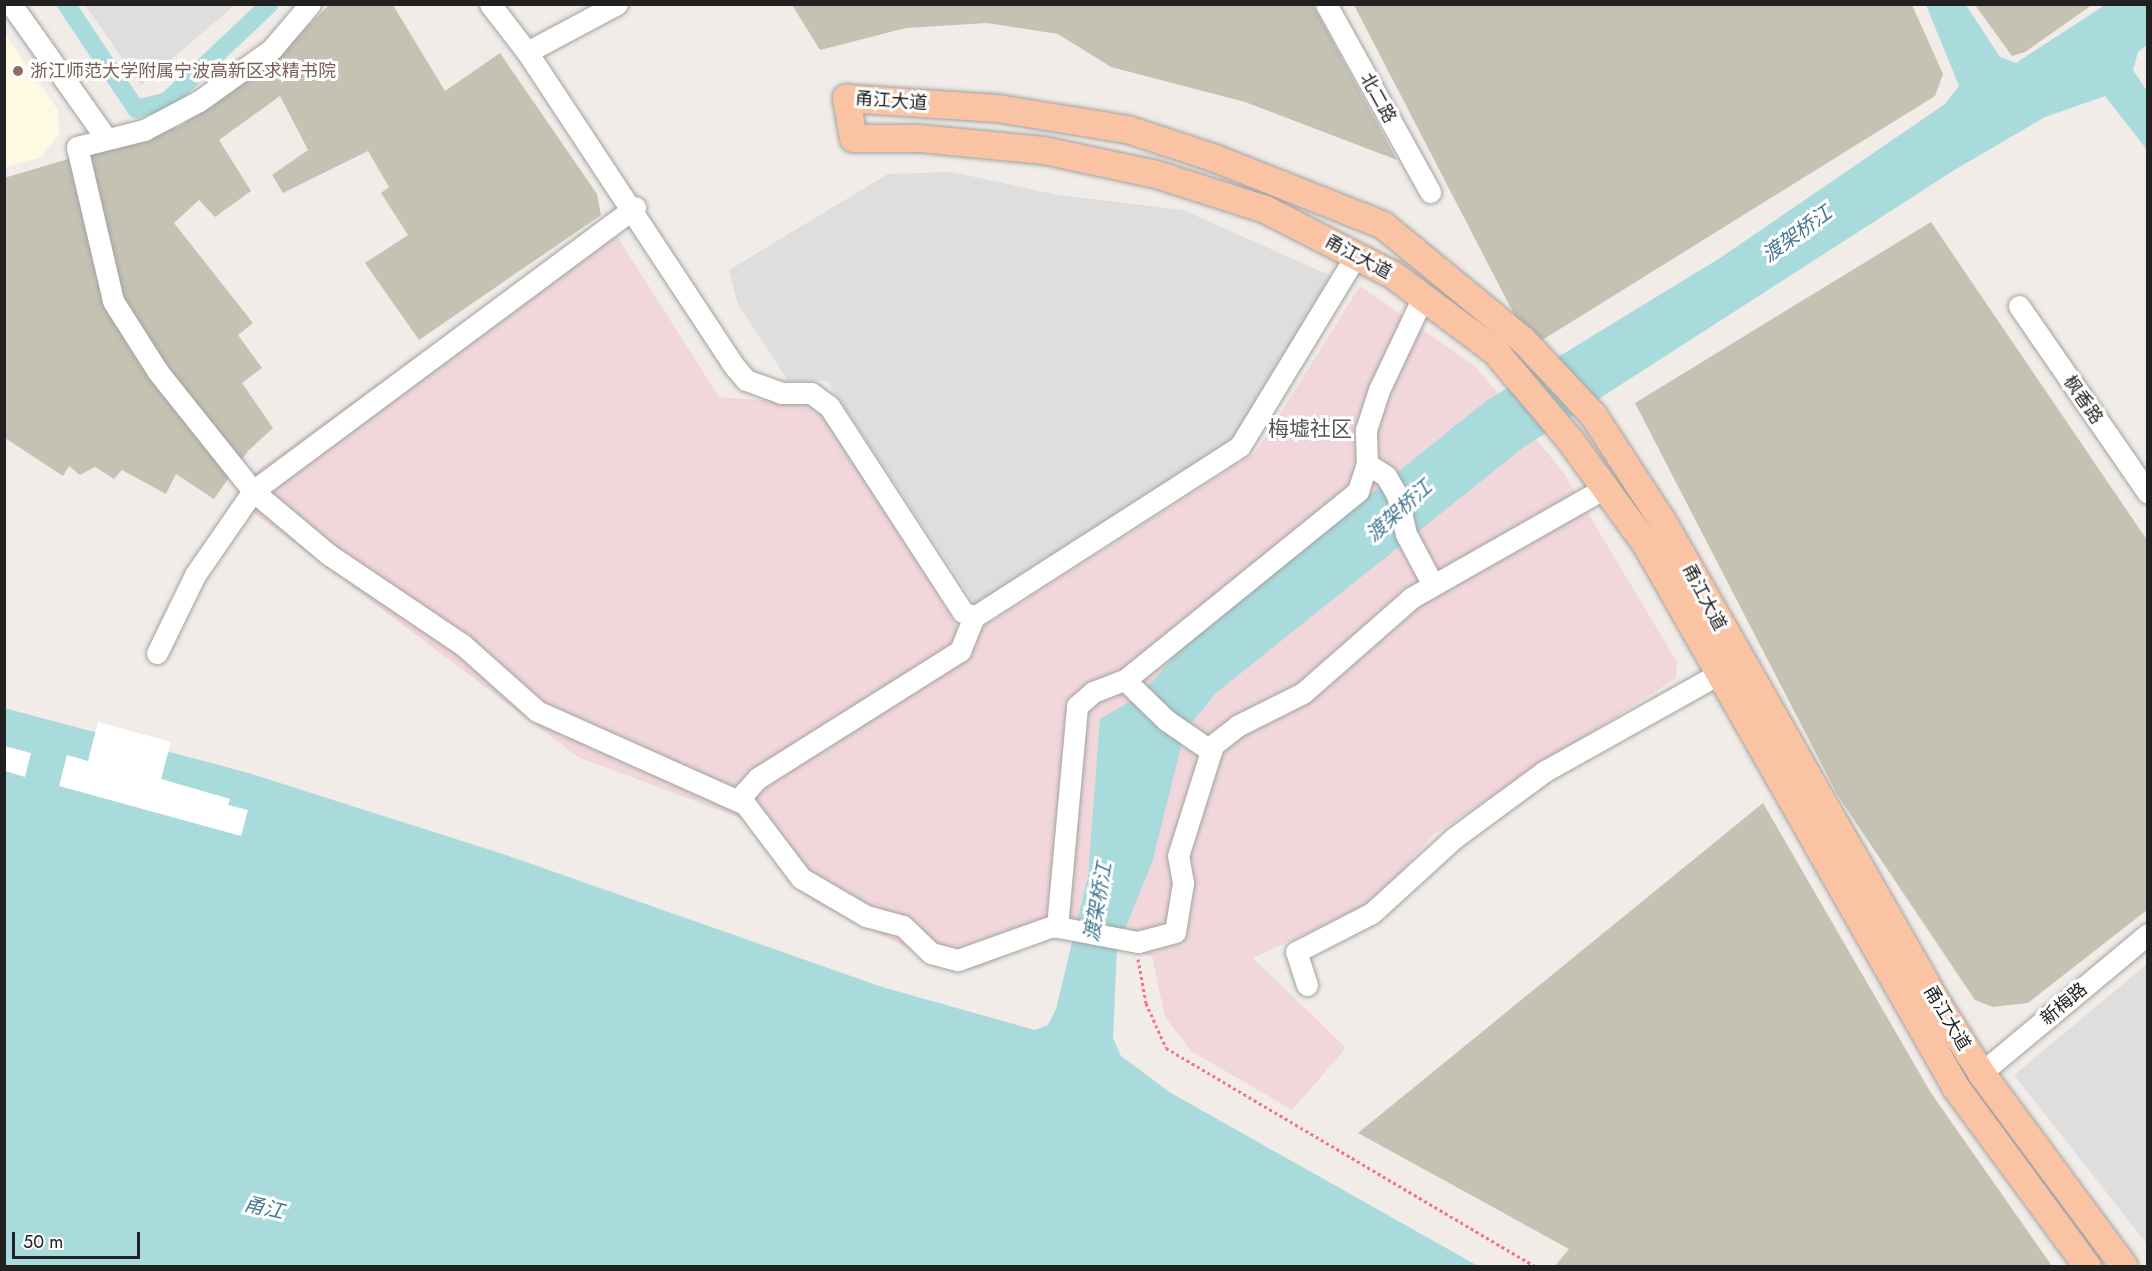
<!DOCTYPE html>
<html>
<head>
<meta charset="utf-8">
<style>
	body { margin:0 }
	#map { position:relative; width:2152px; height:1271px; overflow:hidden; background:#f1ece7; font-family:Jost,"Noto Sans SC",sans-serif }
	div>[style] { position:absolute }
	.residential>* { inset:0; background:#dfdede }
	.commercial>* { inset:0; background:#f1d7db }
	.education>* { inset:0; background:#fef9e3 }
	.construction>* { inset:0; background:#c5c2b3 }
	.water>* { inset:0; background:#a9dbdd }
	.pier>* { inset:0; background:#fff }
	.canal>* { height:18px; margin:-9px; padding:0 9px; transform-origin:9px; border-radius:9px; background:#a9dbdd }
	.path>* { height:3px; margin-top:-1.5px; transform-origin:0; background:repeating-linear-gradient(90deg,#f6737f 0 3px,transparent 0 6px) }
	.roads { filter:drop-shadow(0 0 2px #a2a2a2) drop-shadow(0 0 2px #a2a2a2) }
	.minor>* { height:21px; margin:-10.5px; padding:0 10.5px; transform-origin:10.5px; border-radius:10.5px; background:#fff }
	.major>* { height:27px; margin:-13.5px; padding:0 13.5px; transform-origin:13.5px; border-radius:13.5px; background:#fac3a3 }
	.dots>* { width:16px; height:16px; translate:-50% -50%; box-sizing:border-box; border:3px solid #fff; border-radius:50% }
	span { translate:-50% -50%; white-space:nowrap; text-align:center; line-height:1.15; -webkit-text-stroke:6px #fff; paint-order:stroke }
	.education-label { font-size:18px; color:#785e54 }
	.left { translate:0 -50%; text-align:left }
	.street-label { font-size:18px; color:#212121 }
	.water-label { font-size:20px; color:#42778f; font-style:italic }
	.quarter-label { font-size:21px; color:#545454 }
	.frame { position:absolute; inset:0; border:6px solid #212121; pointer-events:none }
	.scale { position:absolute; left:12px; top:1232px; width:128px; height:27px; box-sizing:border-box; border:3px solid #212121; border-top:0; padding-left:8px; font-size:18px; line-height:21px; white-space:nowrap; color:#212121; -webkit-text-stroke:4px #fff; paint-order:stroke }
</style>
</head>
<body>
<div id="map">
	<div class="residential">
		<i style="clip-path:polygon(85px 5px,235px 5px,141px 85px)"></i>
		<i style="clip-path:polygon(952px 172px,1058px 195px,1183px 210px,1338px 279px,1235px 439px,977px 607px,827px 381px,788px 381px,738px 304px,729px 270px,888px 174px)"></i>
		<i style="clip-path:polygon(2147px 964px,2147px 1244px,2014px 1075px)"></i>
	</div>
	<div class="commercial">
		<i style="clip-path:polygon(606px 219px,719px 397px,805px 403px,843px 432px,964px 639px,1256px 452px,1360px 286px,1476px 367px,1564px 473px,1677px 662px,1676px 678px,1433px 835px,1376px 901px,1253px 958px,1346px 1048px,1292px 1110px,1191px 1051px,1165px 1017px,1152px 956px,1046px 935px,979px 969px,952px 970px,812px 901px,740px 818px,578px 757px,254px 513px,236px 486px)"></i>
	</div>
	<div class="education">
		<i style="clip-path:polygon(4px 33px,58px 110px,59px 134px,41px 157px,5px 167px)"></i>
	</div>
	<div class="construction">
		<i style="clip-path:polygon(329px 5px,393px 5px,445px 91px,500px 53px,597px 194px,601px 215px,419px 340px,365px 263px,408px 235px,381px 193px,389px 187px,368px 151px,283px 193px,272px 175px,308px 150px,280px 96px,219px 140px,251px 191px,215px 217px,199px 200px,174px 223px,253px 323px,238px 335px,262px 368px,242px 383px,273px 428px,248px 451px,214px 499px,176px 474px,166px 494px,122px 470px,114px 479px,95px 467px,80px 475px,69px 466px,63px 476px,5px 438px,4px 178px,180px 126px,265px 69px)"></i>
		<i style="clip-path:polygon(792px 5px,1313px 5px,1397px 160px,1245px 102px,1111px 67px,1058px 34px,987px 23px,906px 28px,820px 50px)"></i>
		<i style="clip-path:polygon(1354px 5px,1912px 5px,1943px 74px,1935px 96px,1531px 347px)"></i>
		<i style="clip-path:polygon(1975px 5px,2092px 5px,2025px 52px,2012px 56px)"></i>
		<i style="clip-path:polygon(1931px 222px,2147px 540px,2147px 910px,2028px 1003px,1993px 1007px,1975px 1000px,1838px 796px,1635px 403px)"></i>
		<i style="clip-path:polygon(1763px 803px,1931px 1093px,2052px 1266px,1555px 1266px,1569px 1249px,1358px 1133px)"></i>
	</div>
	<div class="water">
		<i style="clip-path:polygon(1926px 5px,1966px 5px,2000px 57px,2016px 63px,2105px 5px,2147px 5px,2147px 45px,2138px 52px,2133px 70px,2147px 91px,2147px 150px,2105px 96px,2045px 117px,1956px 169px,1524px 447px,1216px 693px,1185px 731px,1152px 863px,1117px 948px,1113px 1038px,1121px 1056px,1171px 1093px,1478px 1266px,5px 1266px,4px 708px,245px 772px,506px 855px,882px 987px,1035px 1030px,1048px 1025px,1056px 1009px,1088px 876px,1100px 719px,1139px 696px,1188px 641px,1486px 401px,1720px 258px,1945px 104px,1959px 86px)"></i>
	</div>
	<div class="pier">
		<i style="clip-path:polygon(98px 722px,171px 742px,161px 779px,230px 799px,228px 805px,248px 810px,241px 836px,59px 786px,67px 755px,88px 761px)"></i>
		<i style="clip-path:polygon(4px 746px,31px 753px,25px 777px,5px 771px)"></i>
	</div>
	<div class="canal">
		<i style="left:66px;top:4px;width:126px;rotate:56.3deg"></i>
		<i style="left:136px;top:109px;width:32px;rotate:-14deg"></i>
		<i style="left:167px;top:101px;width:141px;rotate:-43.3deg"></i>
	</div>
	<div class="path">
		<i style="left:1138px;top:959px;width:45px;rotate:79.7deg"></i>
		<i style="left:1146px;top:1003px;width:49px;rotate:66deg"></i>
		<i style="left:1166px;top:1048px;width:428px;rotate:30.6deg"></i>
	</div>
	<div class="roads">
		<div class="minor">
			<i style="left:11px;top:4px;width:164px;rotate:54.7deg"></i>
			<i style="left:310px;top:4px;width:59px;rotate:130.2deg"></i>
			<i style="left:272px;top:49px;width:90px;rotate:144.5deg"></i>
			<i style="left:199px;top:101px;width:62px;rotate:152.2deg"></i>
			<i style="left:144px;top:130px;width:69px;rotate:165.8deg"></i>
			<i style="left:77px;top:147px;width:158px;rotate:76.8deg"></i>
			<i style="left:113px;top:301px;width:84px;rotate:57.6deg"></i>
			<i style="left:158px;top:372px;width:152px;rotate:51.4deg"></i>
			<i style="left:253px;top:491px;width:98px;rotate:40deg"></i>
			<i style="left:328px;top:554px;width:163px;rotate:34deg"></i>
			<i style="left:463px;top:645px;width:99px;rotate:41.7deg"></i>
			<i style="left:537px;top:711px;width:228px;rotate:24.1deg"></i>
			<i style="left:745px;top:804px;width:93px;rotate:52.9deg"></i>
			<i style="left:801px;top:878px;width:75px;rotate:30.3deg"></i>
			<i style="left:866px;top:916px;width:38px;rotate:15deg"></i>
			<i style="left:903px;top:926px;width:39px;rotate:44deg"></i>
			<i style="left:931px;top:953px;width:28px;rotate:15deg"></i>
			<i style="left:958px;top:960px;width:101px;rotate:-19.7deg"></i>
			<i style="left:1053px;top:926px;width:86px;rotate:10.7deg"></i>
			<i style="left:1138px;top:942px;width:38px;rotate:-15deg"></i>
			<i style="left:1175px;top:932px;width:50px;rotate:-80.7deg"></i>
			<i style="left:1183px;top:883px;width:27px;rotate:-100deg"></i>
			<i style="left:1178px;top:856px;width:116px;rotate:-72.5deg"></i>
			<i style="left:1213px;top:745px;width:31px;rotate:-38deg"></i>
			<i style="left:1237px;top:726px;width:74px;rotate:-26.6deg"></i>
			<i style="left:1303px;top:693px;width:144px;rotate:-41.3deg"></i>
			<i style="left:1411px;top:598px;width:223px;rotate:-29.6deg"></i>
			<i style="left:490px;top:4px;width:61px;rotate:52.4deg"></i>
			<i style="left:617px;top:4px;width:102px;rotate:151.9deg"></i>
			<i style="left:527px;top:52px;width:377px;rotate:56.6deg"></i>
			<i style="left:735px;top:367px;width:17px;rotate:50deg"></i>
			<i style="left:746px;top:380px;width:37px;rotate:20deg"></i>
			<i style="left:781px;top:393px;width:30px"></i>
			<i style="left:811px;top:393px;width:22px;rotate:36deg"></i>
			<i style="left:829px;top:406px;width:246px;rotate:57deg"></i>
			<i style="left:963px;top:612px;width:12px;rotate:24deg"></i>
			<i style="left:974px;top:617px;width:316px;rotate:-32.7deg"></i>
			<i style="left:1240px;top:446px;width:223px;rotate:-58.7deg"></i>
			<i style="left:1326px;top:4px;width:215px;rotate:61deg"></i>
			<i style="left:2019px;top:306px;width:227px;rotate:55.4deg"></i>
			<i style="left:1367px;top:464px;width:22px;rotate:32deg"></i>
			<i style="left:1386px;top:476px;width:22px;rotate:60deg"></i>
			<i style="left:1397px;top:495px;width:40px;rotate:77deg"></i>
			<i style="left:1406px;top:534px;width:58px;rotate:62.1deg"></i>
			<i style="left:157px;top:653px;width:87px;rotate:-64deg"></i>
			<i style="left:195px;top:575px;width:102px;rotate:-55.4deg"></i>
			<i style="left:253px;top:491px;width:476px;rotate:-36.6deg"></i>
			<i style="left:1125px;top:680px;width:57px;rotate:44.3deg"></i>
			<i style="left:1166px;top:720px;width:55px;rotate:34.6deg"></i>
			<i style="left:738px;top:800px;width:30px;rotate:-48deg"></i>
			<i style="left:758px;top:778px;width:239px;rotate:-32.2deg"></i>
			<i style="left:960px;top:651px;width:37px;rotate:-68deg"></i>
			<i style="left:1057px;top:927px;width:222px;rotate:-84.8deg"></i>
			<i style="left:1077px;top:706px;width:21px;rotate:-41deg"></i>
			<i style="left:1093px;top:692px;width:34px;rotate:-21deg"></i>
			<i style="left:1125px;top:680px;width:300px;rotate:-39deg"></i>
			<i style="left:1358px;top:491px;width:28px;rotate:-72deg"></i>
			<i style="left:1367px;top:464px;width:34px;rotate:-92deg"></i>
			<i style="left:1366px;top:430px;width:42px;rotate:-72deg"></i>
			<i style="left:1379px;top:390px;width:103px;rotate:-64.7deg"></i>
			<i style="left:1307px;top:985px;width:35px;rotate:-108deg"></i>
			<i style="left:1296px;top:952px;width:85px;rotate:-27.2deg"></i>
			<i style="left:1372px;top:913px;width:111px;rotate:-42.4deg"></i>
			<i style="left:1454px;top:838px;width:113px;rotate:-36.4deg"></i>
			<i style="left:1545px;top:771px;width:197px;rotate:-29.2deg"></i>
			<i style="left:1981px;top:1073px;width:217px;rotate:-39.8deg"></i>
		</div>
		<div class="major">
			<i style="left:2087px;top:1266px;width:223px;rotate:-126.3deg"></i>
			<i style="left:1955px;top:1086px;width:625px;rotate:-119.72deg"></i>
			<i style="left:1645px;top:543px;width:127px;rotate:-126.1deg"></i>
			<i style="left:1570px;top:440px;width:116px;rotate:-130.1deg"></i>
			<i style="left:1495px;top:351px;width:129px;rotate:-143.2deg"></i>
			<i style="left:1392px;top:274px;width:143px;rotate:-152.9deg"></i>
			<i style="left:1265px;top:209px;width:114px;rotate:-162.2deg"></i>
			<i style="left:1156px;top:174px;width:116px;rotate:-168deg"></i>
			<i style="left:1043px;top:150px;width:126px;rotate:-174.5deg"></i>
			<i style="left:918px;top:138px;width:65px;rotate:180deg"></i>
			<i style="left:853px;top:138px;width:41px;rotate:-99.9deg"></i>
			<i style="left:846px;top:98px;width:151px;rotate:3.8deg"></i>
			<i style="left:997px;top:108px;width:132px;rotate:9.2deg"></i>
			<i style="left:1127px;top:129px;width:93px;rotate:18.2deg"></i>
			<i style="left:1215px;top:158px;width:181px;rotate:21.7deg"></i>
			<i style="left:1383px;top:225px;width:180px;rotate:39.4deg"></i>
			<i style="left:1522px;top:339px;width:104px;rotate:46.9deg"></i>
			<i style="left:1593px;top:415px;width:130px;rotate:56.9deg"></i>
			<i style="left:1664px;top:524px;width:551px;rotate:60.32deg"></i>
			<i style="left:1937px;top:1003px;width:83px;rotate:57.8deg"></i>
			<i style="left:1981px;top:1073px;width:240px;rotate:53.5deg"></i>
		</div>
	</div>
	<div class="dots">
		<i style="left:18px;top:71px;background:#8d6e63"></i>
	</div>
	<div class="education-label">
		<span class="left" style="left:30px;top:71px">浙江师范大学附属宁波高新区求精书院</span>
	</div>
	<div class="street-label">
		<span style="left:1378px;top:98px;rotate:61deg">北二路</span>
		<span style="left:891px;top:101px;rotate:4deg">甬江大道</span>
		<span style="left:1358px;top:257px;rotate:28deg">甬江大道</span>
		<span style="left:2083px;top:400px;rotate:55deg">枫香路</span>
		<span style="left:1704px;top:597px;rotate:62deg">甬江大道</span>
		<span style="left:2064px;top:1004px;rotate:-40deg">新梅路</span>
		<span style="left:1947px;top:1018px;rotate:59deg">甬江大道</span>
	</div>
	<div class="water-label">
		<span style="left:1797px;top:234px;rotate:-36deg">渡架桥江</span>
		<span style="left:1399px;top:511px;rotate:-42deg">渡架桥江</span>
		<span style="left:1098px;top:902px;rotate:-80deg">渡架桥江</span>
		<span style="left:264px;top:1208px;rotate:13deg">甬江</span>
	</div>
	<div class="quarter-label">
		<span style="left:1310px;top:429px">梅墟社区</span>
	</div>
	<div class="frame"></div>
	<div class="scale">50 m</div>
</div>
</body>
</html>
